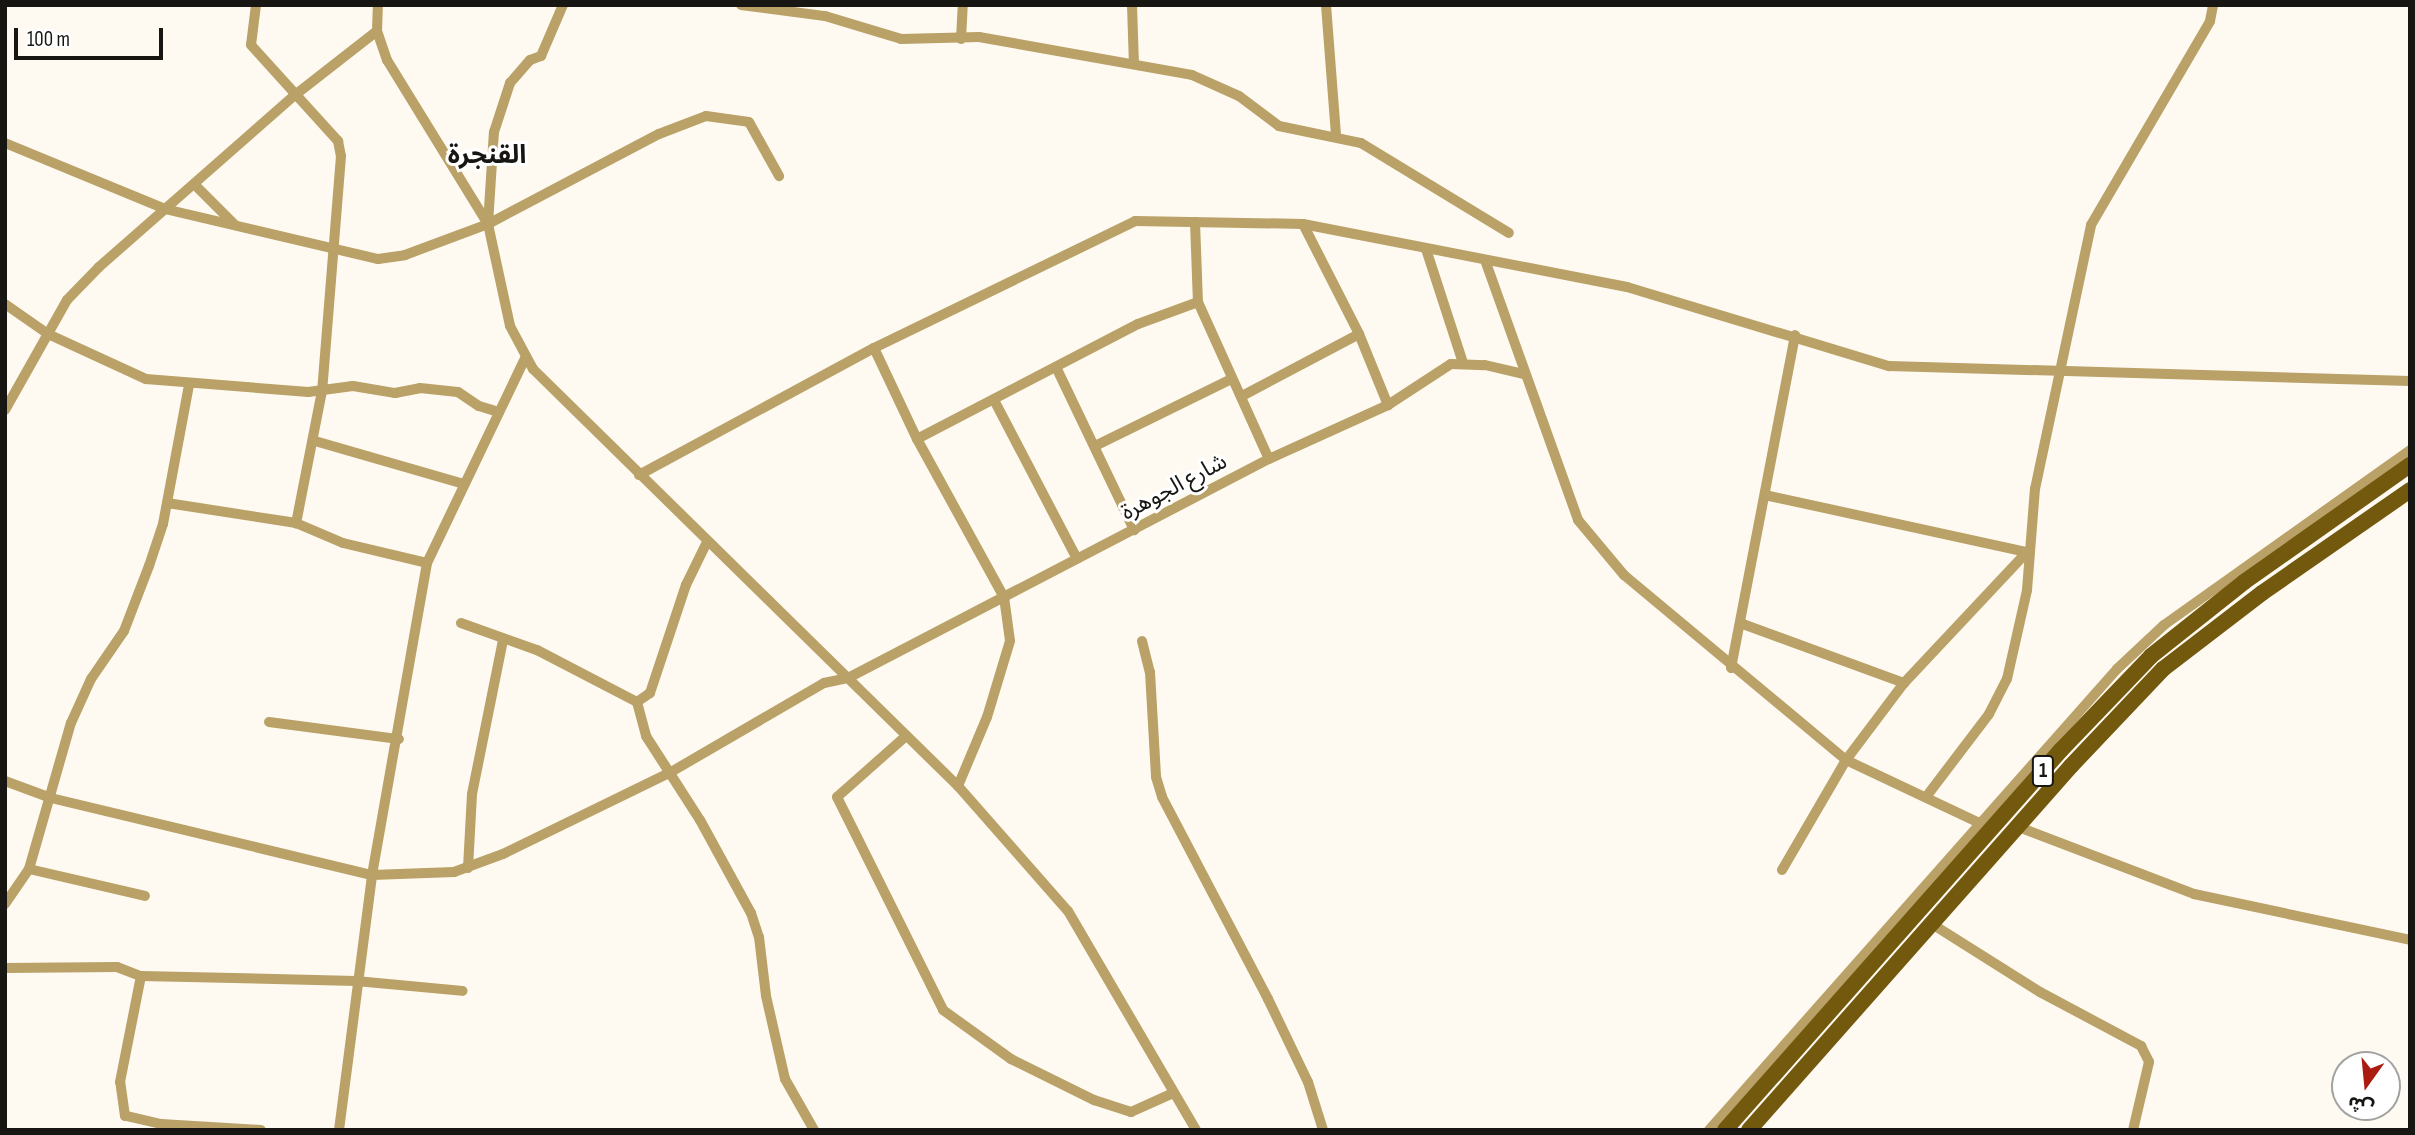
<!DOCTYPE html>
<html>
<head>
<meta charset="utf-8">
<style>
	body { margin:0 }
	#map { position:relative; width:2415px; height:1135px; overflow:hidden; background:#fefaf1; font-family:"Sofia Sans Condensed","Noto Sans Arabic",sans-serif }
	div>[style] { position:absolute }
	.street>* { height:10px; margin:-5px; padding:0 5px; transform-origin:5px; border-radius:5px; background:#b9a167 }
	.primary>* { height:16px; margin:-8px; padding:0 8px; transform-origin:8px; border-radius:8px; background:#73590e }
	span { translate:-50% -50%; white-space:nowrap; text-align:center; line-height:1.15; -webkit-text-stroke:6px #fff; paint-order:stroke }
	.shield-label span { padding:2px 5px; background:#fff; border:2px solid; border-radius:5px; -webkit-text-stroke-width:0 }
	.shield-label { font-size:21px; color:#171613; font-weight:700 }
	.street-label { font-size:23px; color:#171613 }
	.quarter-label { font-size:26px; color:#171613; font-weight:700 }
	.frame { position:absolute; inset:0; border:7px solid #171613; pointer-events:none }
	.north { position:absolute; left:2331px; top:1051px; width:70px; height:70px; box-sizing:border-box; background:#fff; border:2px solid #a2a2a1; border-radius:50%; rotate:195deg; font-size:19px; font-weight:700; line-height:28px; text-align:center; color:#171613 }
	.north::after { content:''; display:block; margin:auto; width:24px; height:32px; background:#ac1b10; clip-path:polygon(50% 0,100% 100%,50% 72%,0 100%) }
	.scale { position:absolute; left:14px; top:28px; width:149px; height:32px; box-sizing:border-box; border:4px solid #171613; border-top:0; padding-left:9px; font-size:21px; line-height:24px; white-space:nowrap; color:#171613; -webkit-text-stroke:5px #fff; paint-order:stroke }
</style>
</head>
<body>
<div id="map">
	<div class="street">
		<i style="left:256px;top:5px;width:40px;rotate:97.1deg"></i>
		<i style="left:251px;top:45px;width:130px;rotate:47.8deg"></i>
		<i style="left:338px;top:141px;width:15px;rotate:79deg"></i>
		<i style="left:341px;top:156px;width:236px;rotate:94.6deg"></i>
		<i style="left:322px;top:391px;width:135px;rotate:101.1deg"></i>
		<i style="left:741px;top:5px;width:85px;rotate:7.5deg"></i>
		<i style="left:825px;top:16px;width:79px;rotate:16.8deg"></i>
		<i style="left:901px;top:39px;width:78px;rotate:-1.5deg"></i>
		<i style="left:979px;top:37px;width:216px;rotate:10.1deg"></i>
		<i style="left:1192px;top:75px;width:51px;rotate:24.1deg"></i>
		<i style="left:1239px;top:96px;width:50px;rotate:36.9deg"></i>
		<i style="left:1279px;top:126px;width:84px;rotate:11.7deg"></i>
		<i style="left:1361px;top:143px;width:173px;rotate:31.3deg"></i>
		<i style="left:1132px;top:5px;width:59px;rotate:88.1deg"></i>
		<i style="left:1326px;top:5px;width:129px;rotate:85.6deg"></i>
		<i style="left:377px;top:31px;width:26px;rotate:-88deg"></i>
		<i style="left:961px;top:39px;width:34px;rotate:-87deg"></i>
		<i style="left:5px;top:143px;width:173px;rotate:22.4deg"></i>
		<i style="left:165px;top:209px;width:219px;rotate:13.2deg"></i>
		<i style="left:378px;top:259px;width:27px;rotate:-8deg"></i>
		<i style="left:405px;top:255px;width:89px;rotate:-20.5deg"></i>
		<i style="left:488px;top:224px;width:193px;rotate:-27.8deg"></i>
		<i style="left:659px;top:134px;width:50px;rotate:-21deg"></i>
		<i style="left:706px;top:116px;width:43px;rotate:7.9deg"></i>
		<i style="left:749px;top:122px;width:62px;rotate:60.9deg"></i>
		<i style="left:194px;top:184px;width:58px;rotate:45deg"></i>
		<i style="left:1195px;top:222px;width:80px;rotate:87.9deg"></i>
		<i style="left:1198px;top:302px;width:172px;rotate:65.7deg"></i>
		<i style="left:488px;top:224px;width:92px;rotate:-86.3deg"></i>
		<i style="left:494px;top:132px;width:52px;rotate:-71.9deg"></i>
		<i style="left:510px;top:83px;width:30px;rotate:-49deg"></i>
		<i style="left:530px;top:60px;width:12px;rotate:-20deg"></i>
		<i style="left:541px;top:56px;width:56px;rotate:-66.7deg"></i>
		<i style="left:1303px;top:224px;width:123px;rotate:63deg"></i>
		<i style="left:1359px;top:334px;width:77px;rotate:67.8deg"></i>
		<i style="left:1426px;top:249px;width:120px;rotate:72deg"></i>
		<i style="left:1485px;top:260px;width:276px;rotate:70.3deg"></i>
		<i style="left:1578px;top:520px;width:72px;rotate:50.1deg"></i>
		<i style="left:1624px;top:575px;width:289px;rotate:39.8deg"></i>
		<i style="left:1846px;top:760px;width:147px;rotate:25.3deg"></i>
		<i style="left:5px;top:304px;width:52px;rotate:34.9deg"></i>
		<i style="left:48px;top:334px;width:108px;rotate:24.7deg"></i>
		<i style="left:146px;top:379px;width:163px;rotate:4.6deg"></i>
		<i style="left:308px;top:392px;width:45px;rotate:-7.6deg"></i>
		<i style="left:353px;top:386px;width:43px;rotate:9.5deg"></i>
		<i style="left:395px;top:393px;width:25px;rotate:-11deg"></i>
		<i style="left:420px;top:388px;width:38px;rotate:6deg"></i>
		<i style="left:458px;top:392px;width:25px;rotate:34deg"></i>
		<i style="left:479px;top:406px;width:21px;rotate:17deg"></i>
		<i style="left:874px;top:348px;width:101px;rotate:64.7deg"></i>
		<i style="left:917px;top:439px;width:180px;rotate:61.2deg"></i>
		<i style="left:1004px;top:597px;width:44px;rotate:82.2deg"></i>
		<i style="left:1010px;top:641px;width:79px;rotate:106.8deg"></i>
		<i style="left:987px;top:717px;width:75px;rotate:112.8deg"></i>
		<i style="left:1056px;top:367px;width:181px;rotate:64.4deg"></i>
		<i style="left:1242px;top:396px;width:132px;rotate:-27.9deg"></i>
		<i style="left:994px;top:400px;width:179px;rotate:62.4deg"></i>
		<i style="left:5px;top:410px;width:126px;rotate:-60.6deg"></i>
		<i style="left:67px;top:300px;width:46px;rotate:-45.9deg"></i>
		<i style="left:99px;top:267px;width:261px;rotate:-41.3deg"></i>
		<i style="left:295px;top:95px;width:104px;rotate:-38deg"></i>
		<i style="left:377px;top:31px;width:31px;rotate:71deg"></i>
		<i style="left:387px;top:60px;width:193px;rotate:58.4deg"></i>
		<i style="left:488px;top:224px;width:104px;rotate:77.8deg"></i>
		<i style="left:510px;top:326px;width:49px;rotate:61.9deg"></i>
		<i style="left:533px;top:369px;width:595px;rotate:44.46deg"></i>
		<i style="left:958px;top:786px;width:167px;rotate:48.7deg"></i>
		<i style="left:1068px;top:911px;width:254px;rotate:59.7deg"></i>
		<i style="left:917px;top:439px;width:249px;rotate:-27.5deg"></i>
		<i style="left:1138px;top:324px;width:64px;rotate:-20.1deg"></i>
		<i style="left:315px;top:441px;width:155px;rotate:16.1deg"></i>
		<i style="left:1095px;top:446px;width:152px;rotate:-26.2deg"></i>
		<i style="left:639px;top:475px;width:267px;rotate:-28.4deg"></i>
		<i style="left:874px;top:348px;width:290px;rotate:-25.9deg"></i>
		<i style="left:1135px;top:221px;width:168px;rotate:1deg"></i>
		<i style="left:1303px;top:224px;width:330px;rotate:11deg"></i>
		<i style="left:1627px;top:287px;width:274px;rotate:16.8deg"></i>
		<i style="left:1889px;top:366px;width:521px;rotate:1.65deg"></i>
		<i style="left:1765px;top:495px;width:268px;rotate:12.3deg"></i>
		<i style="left:167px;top:503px;width:131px;rotate:8.8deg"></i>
		<i style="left:296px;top:523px;width:51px;rotate:23.1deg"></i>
		<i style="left:343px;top:543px;width:86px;rotate:13.4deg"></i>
		<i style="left:461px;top:623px;width:81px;rotate:19.6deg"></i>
		<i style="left:537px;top:650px;width:113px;rotate:27.5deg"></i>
		<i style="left:637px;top:702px;width:16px;rotate:-35deg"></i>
		<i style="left:650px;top:693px;width:114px;rotate:-71.6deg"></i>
		<i style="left:686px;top:585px;width:46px;rotate:-64deg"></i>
		<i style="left:1740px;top:623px;width:175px;rotate:20.1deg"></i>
		<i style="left:1142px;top:641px;width:32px;rotate:76deg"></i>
		<i style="left:1150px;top:672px;width:105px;rotate:86.7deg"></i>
		<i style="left:1156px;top:777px;width:21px;rotate:73deg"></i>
		<i style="left:1162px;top:797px;width:228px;rotate:62.3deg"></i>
		<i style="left:1268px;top:999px;width:92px;rotate:64.3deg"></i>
		<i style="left:1308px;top:1082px;width:50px;rotate:72.6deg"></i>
		<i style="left:1731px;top:668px;width:339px;rotate:-79.1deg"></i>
		<i style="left:637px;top:702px;width:35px;rotate:75deg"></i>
		<i style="left:646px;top:736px;width:100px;rotate:57.3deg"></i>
		<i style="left:700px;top:820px;width:106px;rotate:61.3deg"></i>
		<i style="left:751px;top:913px;width:25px;rotate:72deg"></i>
		<i style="left:759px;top:937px;width:59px;rotate:83.2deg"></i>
		<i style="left:766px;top:996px;width:85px;rotate:77.1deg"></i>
		<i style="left:785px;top:1079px;width:59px;rotate:60.4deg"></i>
		<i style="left:269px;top:722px;width:131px;rotate:7.5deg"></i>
		<i style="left:906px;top:736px;width:92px;rotate:138.5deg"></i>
		<i style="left:837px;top:797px;width:238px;rotate:63.5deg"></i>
		<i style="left:943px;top:1010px;width:84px;rotate:35.8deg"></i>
		<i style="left:1011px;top:1059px;width:93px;rotate:26.3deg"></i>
		<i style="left:1094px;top:1100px;width:39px;rotate:18deg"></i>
		<i style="left:1131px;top:1112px;width:46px;rotate:-24.3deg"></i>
		<i style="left:5px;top:781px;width:49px;rotate:20.3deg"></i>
		<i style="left:51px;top:798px;width:330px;rotate:13.5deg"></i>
		<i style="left:372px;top:875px;width:82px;rotate:-2.1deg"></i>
		<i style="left:454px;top:872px;width:52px;rotate:-20.2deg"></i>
		<i style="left:503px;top:854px;width:187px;rotate:-26deg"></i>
		<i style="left:671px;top:772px;width:177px;rotate:-30.2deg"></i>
		<i style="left:824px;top:683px;width:25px;rotate:-12deg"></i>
		<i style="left:848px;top:678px;width:475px;rotate:-27.5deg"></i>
		<i style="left:1269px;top:459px;width:131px;rotate:-24.4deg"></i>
		<i style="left:1388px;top:405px;width:75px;rotate:-33.1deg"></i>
		<i style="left:1451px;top:364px;width:34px;rotate:2deg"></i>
		<i style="left:1485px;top:365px;width:39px;rotate:13deg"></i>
		<i style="left:1926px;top:797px;width:104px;rotate:-52.8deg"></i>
		<i style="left:1989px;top:714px;width:39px;rotate:-63deg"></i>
		<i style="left:2007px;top:679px;width:91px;rotate:-77.3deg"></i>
		<i style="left:2027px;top:590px;width:101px;rotate:-85.5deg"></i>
		<i style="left:2035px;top:489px;width:270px;rotate:-78deg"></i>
		<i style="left:2091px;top:225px;width:236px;rotate:-59.7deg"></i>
		<i style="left:2210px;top:21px;width:16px;rotate:-79deg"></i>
		<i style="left:2016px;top:826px;width:191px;rotate:20.9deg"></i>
		<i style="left:2194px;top:894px;width:221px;rotate:12deg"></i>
		<i style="left:468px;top:868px;width:74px;rotate:-86.9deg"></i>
		<i style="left:472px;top:794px;width:157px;rotate:-78.6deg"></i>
		<i style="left:29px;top:869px;width:119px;rotate:13.1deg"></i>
		<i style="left:1782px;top:870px;width:127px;rotate:-59.8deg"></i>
		<i style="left:1846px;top:760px;width:96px;rotate:-53deg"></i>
		<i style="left:1904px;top:683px;width:180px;rotate:-46.8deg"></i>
		<i style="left:5px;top:904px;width:42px;rotate:-55.6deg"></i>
		<i style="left:29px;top:869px;width:152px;rotate:-74deg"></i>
		<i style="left:71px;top:723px;width:48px;rotate:-65.6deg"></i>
		<i style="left:91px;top:679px;width:58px;rotate:-55.5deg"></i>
		<i style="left:124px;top:631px;width:70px;rotate:-69deg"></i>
		<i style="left:149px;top:566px;width:44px;rotate:-71.6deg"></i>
		<i style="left:163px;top:524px;width:141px;rotate:-79.4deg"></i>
		<i style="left:1932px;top:924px;width:128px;rotate:32.2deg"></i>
		<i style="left:2040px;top:992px;width:115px;rotate:28.1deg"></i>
		<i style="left:2141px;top:1046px;width:18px;rotate:63deg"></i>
		<i style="left:2149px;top:1062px;width:70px;rotate:103.2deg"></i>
		<i style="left:5px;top:968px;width:112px;rotate:-0.5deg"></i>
		<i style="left:117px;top:967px;width:26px;rotate:21deg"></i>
		<i style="left:261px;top:1130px;width:100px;rotate:-176.6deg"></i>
		<i style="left:161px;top:1124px;width:37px;rotate:-167deg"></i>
		<i style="left:125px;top:1116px;width:34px;rotate:-98deg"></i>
		<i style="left:120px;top:1082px;width:108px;rotate:-78.8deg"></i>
		<i style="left:141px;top:976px;width:215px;rotate:1.3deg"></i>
		<i style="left:356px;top:981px;width:107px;rotate:5.3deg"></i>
		<i style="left:339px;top:1130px;width:257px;rotate:-82.6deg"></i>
		<i style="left:372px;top:875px;width:317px;rotate:-80deg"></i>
		<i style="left:427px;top:563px;width:227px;rotate:-64.4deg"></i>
		<i style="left:1709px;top:1130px;width:616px;rotate:-48.49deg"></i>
		<i style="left:2117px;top:669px;width:64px;rotate:-43.1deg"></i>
		<i style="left:2164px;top:625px;width:302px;rotate:-35.4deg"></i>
	</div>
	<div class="primary">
		<i style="left:1725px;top:1130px;width:507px;rotate:-48.52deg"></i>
		<i style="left:2061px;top:750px;width:130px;rotate:-46.2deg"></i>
		<i style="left:2151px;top:656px;width:119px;rotate:-38.5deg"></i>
		<i style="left:2244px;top:582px;width:203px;rotate:-35.2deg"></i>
		<i style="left:1749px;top:1130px;width:486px;rotate:-48.5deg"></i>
		<i style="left:2071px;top:766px;width:134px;rotate:-46.5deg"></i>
		<i style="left:2163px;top:669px;width:125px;rotate:-37.5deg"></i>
		<i style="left:2262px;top:593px;width:180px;rotate:-34.8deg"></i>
	</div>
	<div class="shield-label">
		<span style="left:2043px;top:771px">1</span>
	</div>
	<div class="street-label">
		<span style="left:1174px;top:487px;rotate:-28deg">شارع الجوهرة</span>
	</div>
	<div class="quarter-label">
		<span style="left:487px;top:156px">القنجرة</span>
	</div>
	<div class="frame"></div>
	<div class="north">ش</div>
	<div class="scale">100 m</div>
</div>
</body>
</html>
